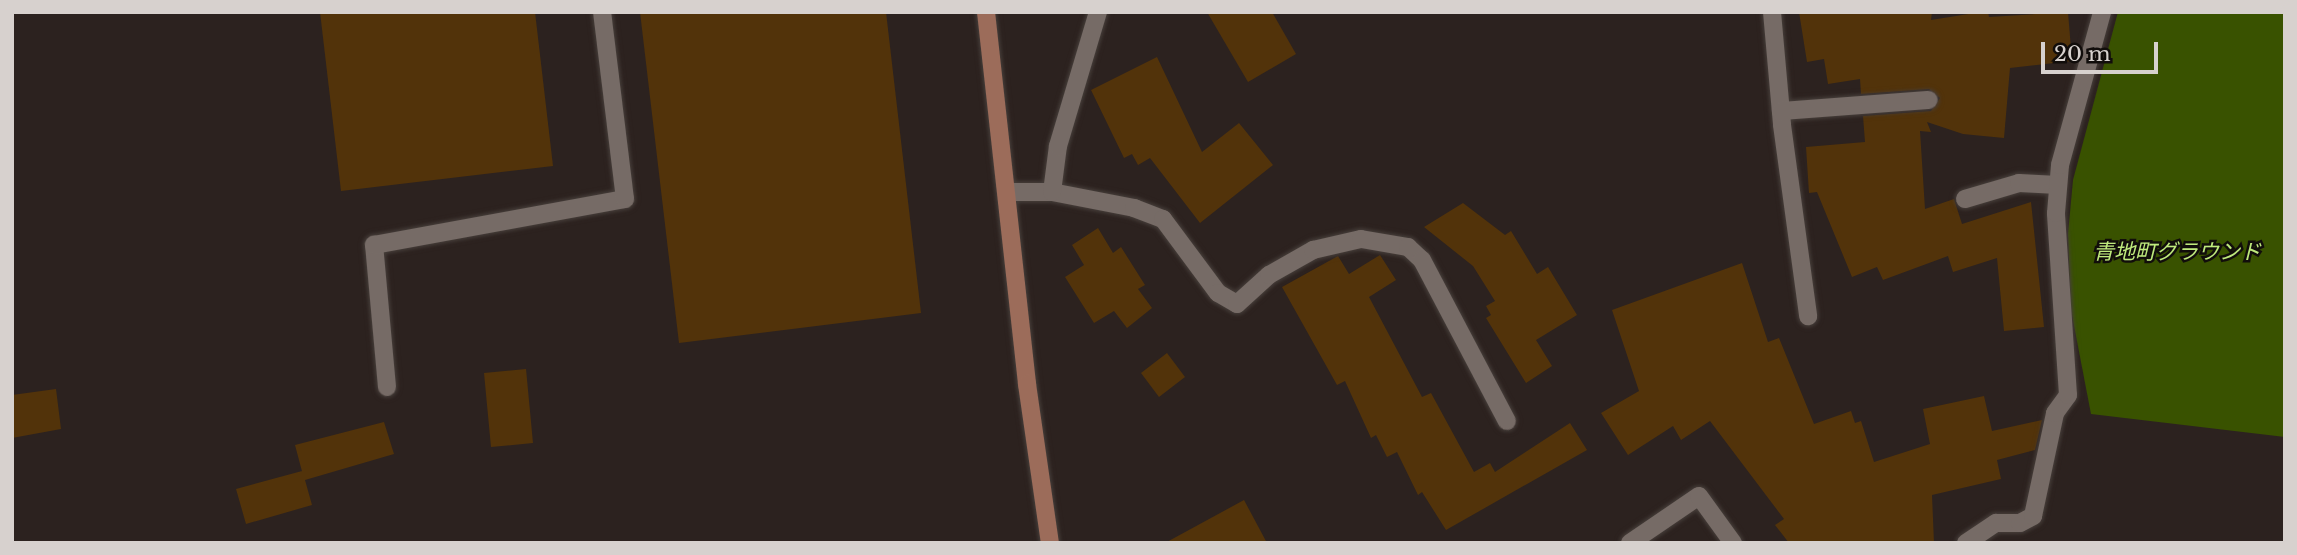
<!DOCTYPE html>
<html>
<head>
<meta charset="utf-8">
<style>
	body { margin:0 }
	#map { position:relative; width:2297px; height:555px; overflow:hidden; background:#2c221f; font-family:"Libre Baskerville","Noto Sans JP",serif }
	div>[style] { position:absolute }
	.green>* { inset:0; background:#395200 }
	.building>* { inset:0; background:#52330a }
	.roads { filter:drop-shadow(0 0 2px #473f3b) drop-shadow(0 0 2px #473f3b) }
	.lane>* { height:18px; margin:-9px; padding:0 9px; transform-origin:9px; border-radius:9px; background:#766b66 }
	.street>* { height:18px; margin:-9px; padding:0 9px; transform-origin:9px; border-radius:9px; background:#766b66 }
	.secondary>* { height:18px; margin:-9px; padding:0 9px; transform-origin:9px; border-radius:9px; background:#9c6c5a }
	span { translate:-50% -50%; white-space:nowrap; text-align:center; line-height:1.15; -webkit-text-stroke:5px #110d0b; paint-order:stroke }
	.park-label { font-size:21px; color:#bfea7d; font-style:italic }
	.frame { position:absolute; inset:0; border:14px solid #d7d1ce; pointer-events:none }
	.scale { position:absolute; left:2041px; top:42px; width:117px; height:32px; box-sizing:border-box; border:4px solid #d7d1ce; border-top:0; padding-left:9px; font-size:21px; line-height:24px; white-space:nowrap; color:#d7d1ce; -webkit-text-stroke:5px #110d0b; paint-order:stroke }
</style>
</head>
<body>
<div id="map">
	<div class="green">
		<i style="clip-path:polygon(2118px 12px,2285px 12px,2285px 437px,2091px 414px,2071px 310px,2068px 234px,2073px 180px)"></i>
	</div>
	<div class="building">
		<i style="clip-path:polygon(320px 12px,535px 12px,553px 166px,341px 191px)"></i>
		<i style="clip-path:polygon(640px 12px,886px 12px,921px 313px,679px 343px)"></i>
		<i style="clip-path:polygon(1207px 12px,1272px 12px,1296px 54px,1248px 82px)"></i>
		<i style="clip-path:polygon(1799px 12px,1932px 12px,1931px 20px,1981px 12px,1988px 12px,1989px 17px,2068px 12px,2072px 61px,2010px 68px,2004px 138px,1963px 134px,1927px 122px,1931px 132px,1920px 131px,1925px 209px,1954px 199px,1962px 224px,2031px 202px,2044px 327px,2004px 331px,1997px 258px,1953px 272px,1948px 256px,1883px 280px,1877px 267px,1852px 277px,1817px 192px,1809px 193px,1806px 147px,1865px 142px,1863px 116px,1931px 111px,1940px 98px,1929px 89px,1861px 94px,1860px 79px,1828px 84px,1824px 59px,1807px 62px)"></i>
		<i style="clip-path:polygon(1157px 57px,1202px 152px,1239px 123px,1273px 165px,1200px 223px,1150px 158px,1138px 165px,1132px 154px,1124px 158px,1091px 90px)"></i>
		<i style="clip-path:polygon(1463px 203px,1505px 235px,1511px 231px,1537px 274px,1548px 267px,1577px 315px,1536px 340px,1552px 366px,1526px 383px,1486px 318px,1491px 315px,1486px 306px,1495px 301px,1473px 266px,1424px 227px)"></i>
		<i style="clip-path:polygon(1098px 228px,1113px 253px,1121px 247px,1145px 285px,1138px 289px,1152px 308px,1127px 328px,1114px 311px,1094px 323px,1065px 277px,1084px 265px,1072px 245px)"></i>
		<i style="clip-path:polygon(1380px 255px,1396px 280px,1369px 297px,1422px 397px,1431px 393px,1474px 472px,1490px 463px,1495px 472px,1570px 423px,1587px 450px,1446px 530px,1422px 492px,1418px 495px,1397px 452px,1387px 457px,1376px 435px,1371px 438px,1345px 381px,1337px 385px,1282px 287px,1338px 256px,1349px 274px)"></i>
		<i style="clip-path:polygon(1742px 263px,1768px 342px,1779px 338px,1814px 424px,1851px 411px,1855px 423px,1861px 421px,1874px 462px,1930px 444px,1923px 409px,1984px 396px,1992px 431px,2042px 420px,2035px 450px,1997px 460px,2001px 479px,1932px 495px,1934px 543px,1789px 543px,1775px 525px,1784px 519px,1710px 421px,1681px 440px,1673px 426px,1628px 455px,1601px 413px,1639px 391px,1612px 310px)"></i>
		<i style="clip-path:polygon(1167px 353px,1185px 377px,1159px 397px,1141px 373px)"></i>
		<i style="clip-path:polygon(526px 369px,533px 443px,491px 447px,484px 373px)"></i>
		<i style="clip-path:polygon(56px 389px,61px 429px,12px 438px,12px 395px)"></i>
		<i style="clip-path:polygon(384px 422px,394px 454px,305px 480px,312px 505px,246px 524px,236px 489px,302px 471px,304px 479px,295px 445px)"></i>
		<i style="clip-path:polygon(1244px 500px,1267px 543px,1165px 543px)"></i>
	</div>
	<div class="roads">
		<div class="lane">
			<i style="left:387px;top:387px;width:143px;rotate:-95.2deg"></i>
			<i style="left:374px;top:245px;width:255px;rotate:-10.4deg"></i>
			<i style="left:625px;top:199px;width:188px;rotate:-97deg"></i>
			<i style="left:1966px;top:543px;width:36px;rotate:-34deg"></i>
			<i style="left:1996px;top:523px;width:24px"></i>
			<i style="left:2020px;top:523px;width:15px;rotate:-28deg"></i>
			<i style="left:2033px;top:516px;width:105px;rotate:-77.9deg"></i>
			<i style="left:2055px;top:413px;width:22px;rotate:-54deg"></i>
		</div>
		<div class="street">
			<i style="left:1772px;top:12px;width:113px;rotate:84.9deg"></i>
			<i style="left:1782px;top:125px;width:193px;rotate:82.2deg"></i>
			<i style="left:1781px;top:111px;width:148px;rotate:-4.3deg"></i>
			<i style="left:1008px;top:192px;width:44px"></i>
			<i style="left:1052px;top:192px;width:84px;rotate:11deg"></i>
			<i style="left:1134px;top:208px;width:31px;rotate:21deg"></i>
			<i style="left:1163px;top:219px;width:92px;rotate:53.4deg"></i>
			<i style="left:1218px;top:293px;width:22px;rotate:30deg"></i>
			<i style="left:1237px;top:304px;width:43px;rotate:-42.2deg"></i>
			<i style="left:1269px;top:275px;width:51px;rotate:-29.6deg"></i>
			<i style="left:1313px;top:250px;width:49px;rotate:-12.9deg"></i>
			<i style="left:1361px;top:239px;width:48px;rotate:9.7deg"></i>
			<i style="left:1408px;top:247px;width:19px;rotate:43deg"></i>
			<i style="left:1422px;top:260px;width:182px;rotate:62.2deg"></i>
			<i style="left:1052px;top:192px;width:46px;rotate:-82.6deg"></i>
			<i style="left:1058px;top:146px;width:140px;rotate:-73.4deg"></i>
			<i style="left:1965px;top:199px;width:56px;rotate:-16.5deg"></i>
			<i style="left:2019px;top:183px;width:39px;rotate:3deg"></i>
			<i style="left:2068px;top:395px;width:182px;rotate:-93.8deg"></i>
			<i style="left:2056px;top:213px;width:48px;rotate:-85.2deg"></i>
			<i style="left:2060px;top:165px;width:159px;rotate:-74.6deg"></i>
			<i style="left:1630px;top:543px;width:83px;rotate:-34.3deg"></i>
			<i style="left:1699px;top:496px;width:58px;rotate:54.1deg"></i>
		</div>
		<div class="secondary">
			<i style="left:986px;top:12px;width:374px;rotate:83.7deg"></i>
			<i style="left:1027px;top:384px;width:161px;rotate:81.8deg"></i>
		</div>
	</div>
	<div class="park-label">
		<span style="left:2177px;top:252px">青地町グラウンド</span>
	</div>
	<div class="frame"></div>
	<div class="scale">20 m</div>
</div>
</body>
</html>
